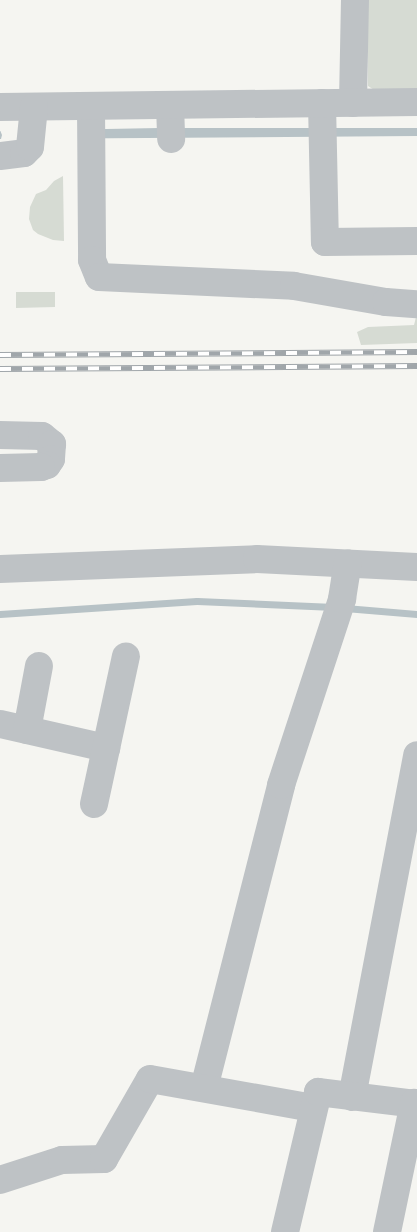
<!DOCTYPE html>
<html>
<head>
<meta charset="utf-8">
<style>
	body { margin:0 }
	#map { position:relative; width:417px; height:1232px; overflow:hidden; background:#f5f5f1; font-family:Commissioner,sans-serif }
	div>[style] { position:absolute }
	.green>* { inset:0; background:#d6dbd3 }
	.water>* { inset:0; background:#b7c2c6 }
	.pier>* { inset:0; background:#f5f5f1 }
	.stream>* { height:7px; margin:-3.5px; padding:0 3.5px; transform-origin:3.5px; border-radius:3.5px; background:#b7c2c6 }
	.minor>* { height:28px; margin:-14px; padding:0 14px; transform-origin:14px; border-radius:14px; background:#bec2c5 }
	.rail>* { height:5.5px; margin-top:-2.75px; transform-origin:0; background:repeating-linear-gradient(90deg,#fff 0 11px,#a0a6aa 0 22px); box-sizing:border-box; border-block:1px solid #a0a6aa }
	span { translate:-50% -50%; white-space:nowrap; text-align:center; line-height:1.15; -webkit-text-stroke:5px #fff; paint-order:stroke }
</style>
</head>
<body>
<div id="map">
	<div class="green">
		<i style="clip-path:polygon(368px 0,417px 0,417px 95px,382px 95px,368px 86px)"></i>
		<i style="clip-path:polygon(63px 176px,64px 241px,53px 240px,38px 234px,33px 230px,29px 219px,30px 207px,36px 194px,46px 190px,54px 181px)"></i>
		<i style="clip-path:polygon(16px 292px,55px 292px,55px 307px,16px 308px)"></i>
		<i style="clip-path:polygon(417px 313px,417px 343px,361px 345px,357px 332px,368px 327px,414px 325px)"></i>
	</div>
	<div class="water">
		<i style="clip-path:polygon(159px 128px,417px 128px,417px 136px,0 139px,0 131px)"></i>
	</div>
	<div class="pier">
		<i style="clip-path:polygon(103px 128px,98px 139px,1px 139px,2px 135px,0 130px)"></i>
	</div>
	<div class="stream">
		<i style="left:345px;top:608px;width:72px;rotate:4.8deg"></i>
		<i style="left:0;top:614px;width:197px;rotate:-3.8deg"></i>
		<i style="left:197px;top:601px;width:137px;rotate:2.5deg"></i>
	</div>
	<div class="minor">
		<i style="left:322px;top:103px;width:139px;rotate:88.8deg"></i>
		<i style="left:325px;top:242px;width:92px;rotate:-0.6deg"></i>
		<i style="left:353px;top:103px;width:103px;rotate:-88.9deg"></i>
		<i style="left:170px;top:105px;width:34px;rotate:88deg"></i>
		<i style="left:91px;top:106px;width:154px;rotate:89.6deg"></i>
		<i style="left:92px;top:260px;width:18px;rotate:68deg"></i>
		<i style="left:99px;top:277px;width:195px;rotate:2.6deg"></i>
		<i style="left:294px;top:286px;width:93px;rotate:9.9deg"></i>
		<i style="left:386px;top:302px;width:31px;rotate:4deg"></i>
		<i style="left:0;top:107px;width:417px;rotate:-0.7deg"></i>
		<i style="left:0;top:156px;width:24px;rotate:-7deg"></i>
		<i style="left:24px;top:153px;width:8px;rotate:-45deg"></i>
		<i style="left:30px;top:147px;width:40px;rotate:-84.3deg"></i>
		<i style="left:0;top:435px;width:42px;rotate:1.4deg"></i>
		<i style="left:42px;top:436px;width:13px;rotate:39deg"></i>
		<i style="left:52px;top:444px;width:15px;rotate:94deg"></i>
		<i style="left:51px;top:459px;width:7px;rotate:124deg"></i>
		<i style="left:47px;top:465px;width:6px;rotate:162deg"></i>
		<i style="left:41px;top:467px;width:41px;rotate:178.6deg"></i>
		<i style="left:0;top:569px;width:257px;rotate:-2.2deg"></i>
		<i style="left:257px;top:559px;width:160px;rotate:2.9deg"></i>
		<i style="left:0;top:724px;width:109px;rotate:12.8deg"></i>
		<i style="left:27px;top:730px;width:65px;rotate:-79.4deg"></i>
		<i style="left:94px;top:804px;width:151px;rotate:-77.8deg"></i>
		<i style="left:204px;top:1088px;width:313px;rotate:-75.7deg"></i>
		<i style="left:281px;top:785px;width:196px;rotate:-71.8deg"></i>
		<i style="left:342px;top:599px;width:36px;rotate:-81deg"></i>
		<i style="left:352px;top:1097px;width:348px;rotate:-79.2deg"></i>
		<i style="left:0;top:1180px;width:65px;rotate:-17.9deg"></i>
		<i style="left:62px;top:1160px;width:42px;rotate:-1.4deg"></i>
		<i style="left:104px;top:1159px;width:92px;rotate:-60.1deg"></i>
		<i style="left:150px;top:1079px;width:166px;rotate:10.1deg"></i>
		<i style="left:285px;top:1232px;width:144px;rotate:-76.7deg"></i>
		<i style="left:318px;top:1092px;width:100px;rotate:6.9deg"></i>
		<i style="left:387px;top:1232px;width:132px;rotate:-78.2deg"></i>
	</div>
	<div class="rail">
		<i style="left:0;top:355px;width:417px;rotate:-0.4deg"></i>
		<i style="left:0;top:369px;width:417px;rotate:-0.4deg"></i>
	</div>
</div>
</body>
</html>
